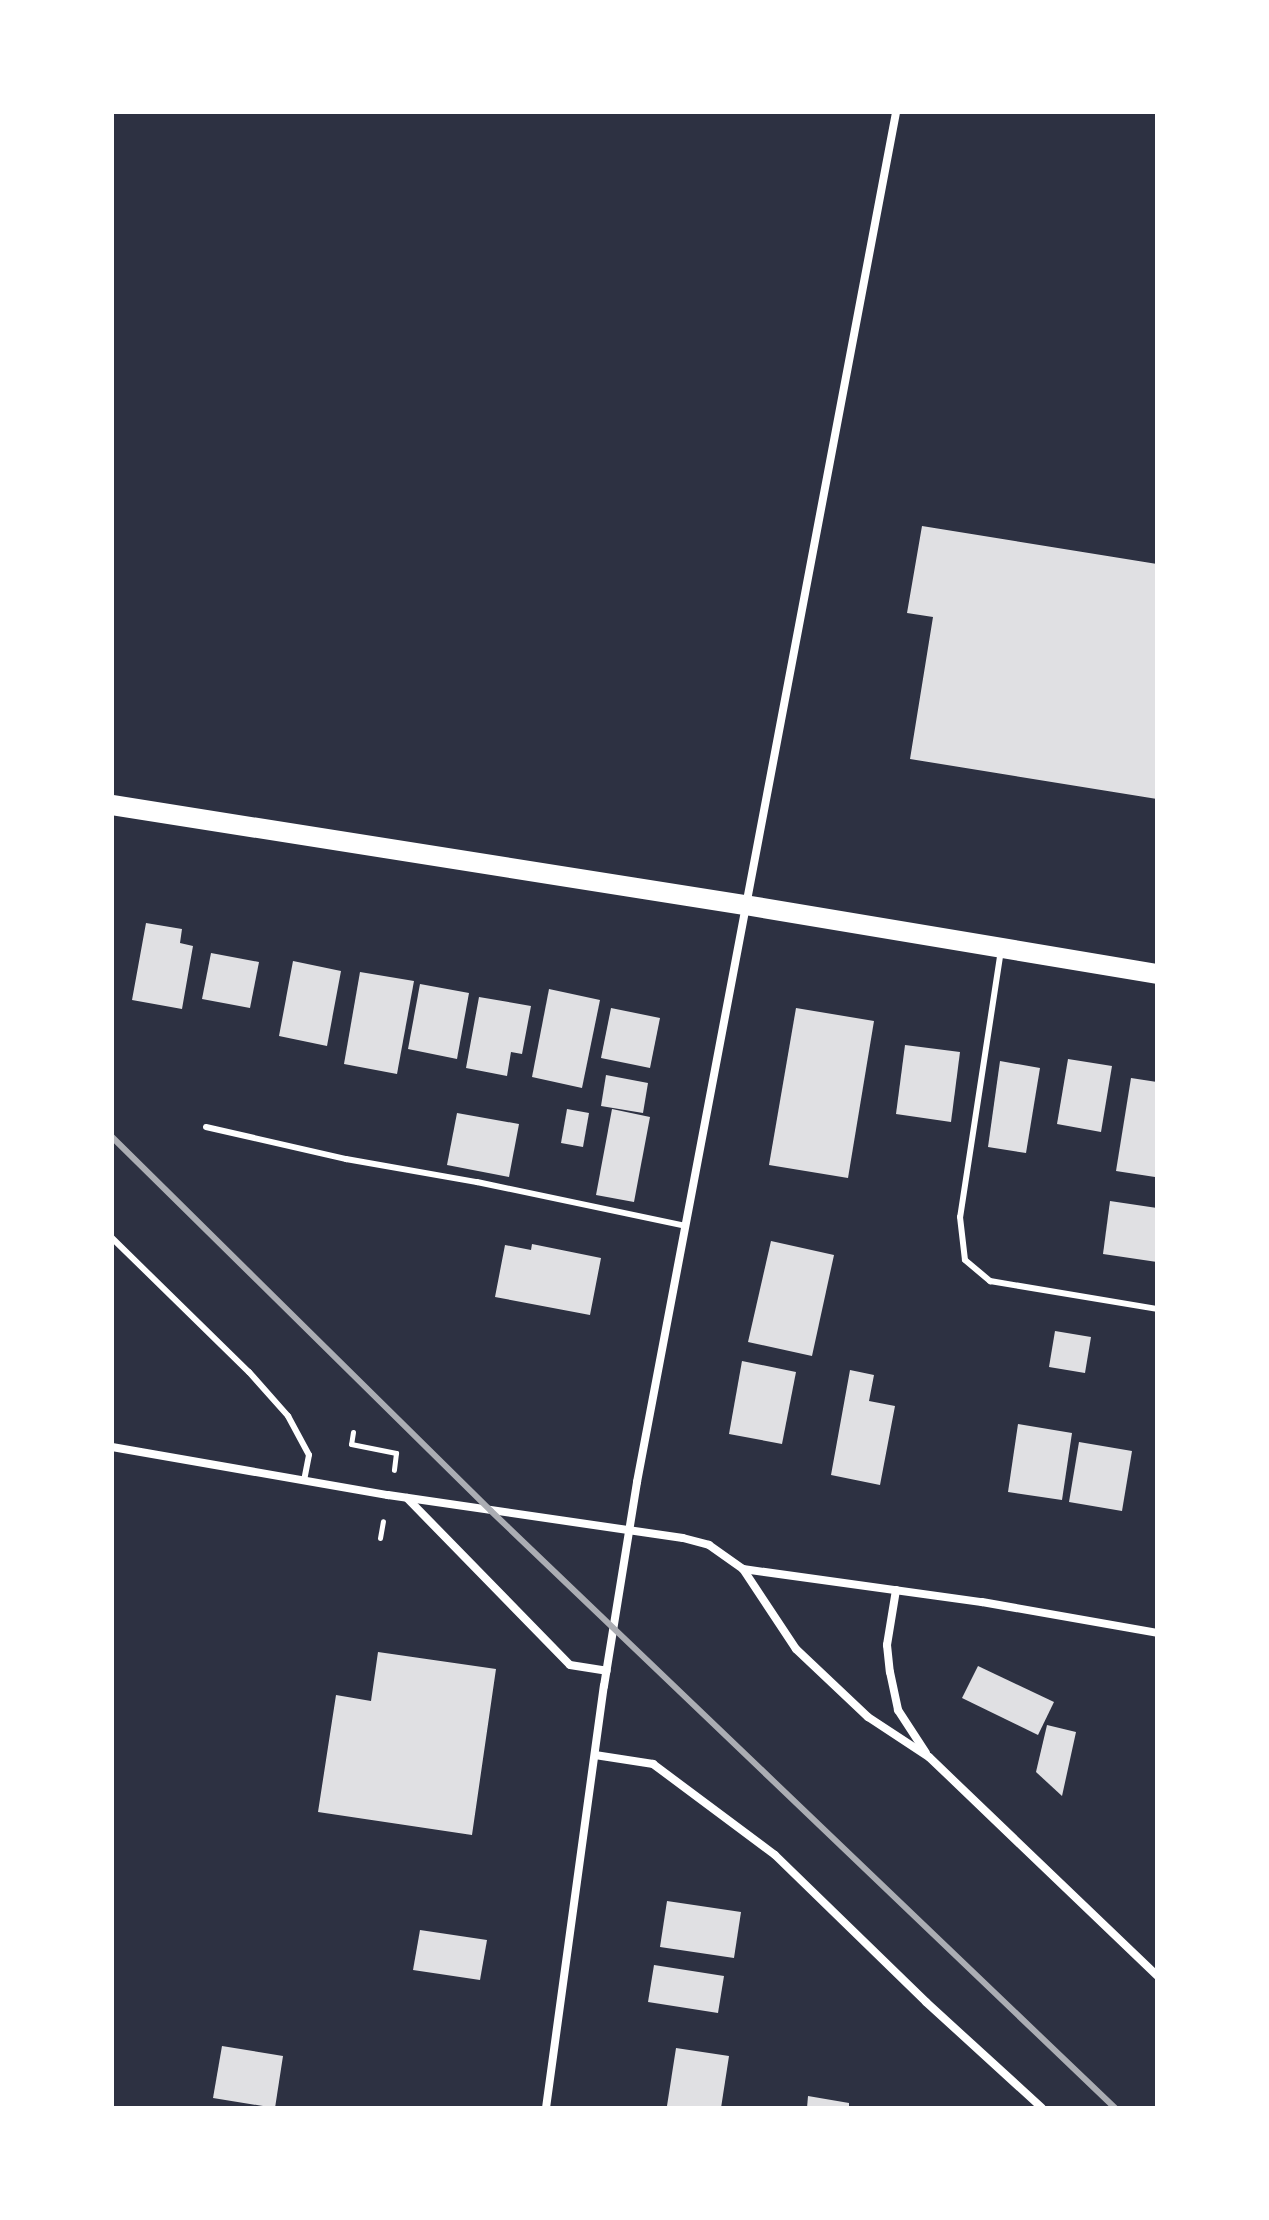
<!DOCTYPE html>
<html>
<head>
<meta charset="utf-8">
<style>
	body { margin:0 }
	#map { position:relative; width:1269px; height:2220px; overflow:hidden; background:#2d3142; font-family:"IBM Plex Sans",sans-serif }
	div>[style] { position:absolute }
	.building>* { inset:0; background:#e0e0e3 }
	.path>* { height:5px; margin:-2.5px; padding:0 2.5px; transform-origin:2.5px; border-radius:2.5px; background:#fff }
	.service>* { height:6px; margin:-3px; padding:0 3px; transform-origin:3px; border-radius:3px; background:#fff }
	.minor>* { height:8px; margin:-4px; padding:0 4px; transform-origin:4px; border-radius:4px; background:#fff }
	.primary>* { height:20px; margin:-10px; padding:0 10px; transform-origin:10px; border-radius:10px; background:#fff }
	.rail>* { height:6px; margin:-3px; padding:0 3px; transform-origin:3px; border-radius:3px; background:#abadb3 }
	span { translate:-50% -50%; white-space:nowrap; text-align:center; line-height:1.15; -webkit-text-stroke:8px #fff; paint-order:stroke }
	.frame { position:absolute; inset:0; border:114px solid #fff; pointer-events:none }
</style>
</head>
<body>
<div id="map">
	<div class="building">
		<i style="clip-path:polygon(922px 526px,1157px 564px,1157px 799px,910px 759px,933px 617px,907px 613px)"></i>
		<i style="clip-path:polygon(146px 923px,182px 929px,180px 943px,193px 946px,182px 1009px,132px 1000px)"></i>
		<i style="clip-path:polygon(211px 953px,259px 962px,250px 1008px,202px 999px)"></i>
		<i style="clip-path:polygon(293px 961px,341px 971px,327px 1046px,279px 1036px)"></i>
		<i style="clip-path:polygon(360px 972px,414px 981px,397px 1074px,344px 1064px)"></i>
		<i style="clip-path:polygon(420px 984px,469px 993px,457px 1059px,408px 1049px)"></i>
		<i style="clip-path:polygon(549px 989px,600px 1000px,582px 1088px,532px 1077px)"></i>
		<i style="clip-path:polygon(479px 997px,531px 1006px,522px 1054px,511px 1052px,507px 1076px,466px 1068px)"></i>
		<i style="clip-path:polygon(611px 1008px,660px 1018px,650px 1068px,601px 1058px)"></i>
		<i style="clip-path:polygon(796px 1008px,874px 1021px,848px 1178px,769px 1165px)"></i>
		<i style="clip-path:polygon(905px 1045px,960px 1052px,951px 1122px,896px 1114px)"></i>
		<i style="clip-path:polygon(1068px 1059px,1112px 1066px,1101px 1132px,1057px 1124px)"></i>
		<i style="clip-path:polygon(1000px 1061px,1040px 1068px,1026px 1153px,988px 1147px)"></i>
		<i style="clip-path:polygon(606px 1075px,648px 1083px,643px 1113px,601px 1106px)"></i>
		<i style="clip-path:polygon(1131px 1078px,1157px 1082px,1155px 1177px,1116px 1171px)"></i>
		<i style="clip-path:polygon(567px 1109px,589px 1113px,583px 1147px,561px 1143px)"></i>
		<i style="clip-path:polygon(612px 1109px,650px 1117px,634px 1202px,596px 1195px)"></i>
		<i style="clip-path:polygon(457px 1113px,519px 1124px,509px 1177px,447px 1165px)"></i>
		<i style="clip-path:polygon(1110px 1201px,1157px 1208px,1157px 1262px,1103px 1254px)"></i>
		<i style="clip-path:polygon(771px 1241px,834px 1255px,812px 1356px,748px 1342px)"></i>
		<i style="clip-path:polygon(532px 1244px,601px 1258px,590px 1315px,495px 1297px,505px 1245px,531px 1250px)"></i>
		<i style="clip-path:polygon(1055px 1331px,1091px 1337px,1085px 1373px,1049px 1367px)"></i>
		<i style="clip-path:polygon(742px 1361px,796px 1372px,782px 1444px,729px 1434px)"></i>
		<i style="clip-path:polygon(850px 1370px,874px 1375px,869px 1401px,895px 1406px,880px 1485px,831px 1475px)"></i>
		<i style="clip-path:polygon(1018px 1424px,1072px 1433px,1062px 1500px,1008px 1492px)"></i>
		<i style="clip-path:polygon(1079px 1442px,1132px 1451px,1122px 1511px,1069px 1502px)"></i>
		<i style="clip-path:polygon(378px 1652px,496px 1669px,472px 1835px,318px 1812px,336px 1695px,371px 1701px)"></i>
		<i style="clip-path:polygon(978px 1666px,1054px 1702px,1038px 1735px,962px 1698px)"></i>
		<i style="clip-path:polygon(1047px 1725px,1076px 1732px,1062px 1796px,1036px 1772px)"></i>
		<i style="clip-path:polygon(667px 1901px,741px 1912px,734px 1958px,660px 1947px)"></i>
		<i style="clip-path:polygon(420px 1930px,487px 1940px,480px 1980px,413px 1970px)"></i>
		<i style="clip-path:polygon(654px 1965px,724px 1976px,718px 2013px,648px 2002px)"></i>
		<i style="clip-path:polygon(222px 2046px,283px 2056px,275px 2108px,213px 2098px)"></i>
		<i style="clip-path:polygon(676px 2048px,729px 2056px,721px 2108px,667px 2106px)"></i>
		<i style="clip-path:polygon(808px 2096px,849px 2103px,849px 2108px,807px 2108px)"></i>
	</div>
	<div class="path">
		<i style="left:353px;top:1432px;width:12px;rotate:99deg"></i>
		<i style="left:351px;top:1444px;width:46px;rotate:11.3deg"></i>
		<i style="left:396px;top:1453px;width:17px;rotate:97deg"></i>
		<i style="left:380px;top:1538px;width:17px;rotate:-80deg"></i>
	</div>
	<div class="service">
		<i style="left:1001px;top:950px;width:270px;rotate:98.7deg"></i>
		<i style="left:960px;top:1217px;width:43px;rotate:83.4deg"></i>
		<i style="left:965px;top:1260px;width:33px;rotate:40deg"></i>
		<i style="left:990px;top:1281px;width:169px;rotate:9.5deg"></i>
		<i style="left:206px;top:1127px;width:144px;rotate:12.9deg"></i>
		<i style="left:346px;top:1159px;width:133px;rotate:10deg"></i>
		<i style="left:477px;top:1182px;width:213px;rotate:11.9deg"></i>
		<i style="left:112px;top:1238px;width:192px;rotate:44.4deg"></i>
		<i style="left:249px;top:1372px;width:59px;rotate:48.4deg"></i>
		<i style="left:288px;top:1416px;width:44px;rotate:61.7deg"></i>
		<i style="left:309px;top:1455px;width:26px;rotate:101deg"></i>
	</div>
	<div class="minor">
		<i style="left:112px;top:1447px;width:280px;rotate:9.9deg"></i>
		<i style="left:388px;top:1495px;width:298px;rotate:8.3deg"></i>
		<i style="left:683px;top:1538px;width:27px;rotate:15deg"></i>
		<i style="left:709px;top:1545px;width:42px;rotate:35.2deg"></i>
		<i style="left:743px;top:1569px;width:241px;rotate:7.9deg"></i>
		<i style="left:982px;top:1602px;width:178px;rotate:10deg"></i>
		<i style="left:407px;top:1498px;width:233px;rotate:45.7deg"></i>
		<i style="left:570px;top:1665px;width:37px;rotate:9deg"></i>
		<i style="left:743px;top:1569px;width:96px;rotate:56.5deg"></i>
		<i style="left:796px;top:1649px;width:99px;rotate:43.4deg"></i>
		<i style="left:868px;top:1717px;width:73px;rotate:33.3deg"></i>
		<i style="left:929px;top:1757px;width:316px;rotate:43.8deg"></i>
		<i style="left:896px;top:1590px;width:56px;rotate:99.3deg"></i>
		<i style="left:887px;top:1645px;width:27px;rotate:84deg"></i>
		<i style="left:890px;top:1672px;width:39px;rotate:78deg"></i>
		<i style="left:898px;top:1710px;width:51px;rotate:56.9deg"></i>
		<i style="left:595px;top:1755px;width:59px;rotate:8.8deg"></i>
		<i style="left:653px;top:1764px;width:152px;rotate:36.7deg"></i>
		<i style="left:775px;top:1855px;width:211px;rotate:44.2deg"></i>
		<i style="left:926px;top:2002px;width:157px;rotate:42.4deg"></i>
		<i style="left:546px;top:2108px;width:426px;rotate:-82.2deg"></i>
		<i style="left:604px;top:1686px;width:207px;rotate:-80.8deg"></i>
		<i style="left:637px;top:1482px;width:1394px;rotate:-79.29deg"></i>
	</div>
	<div class="primary">
		<i style="left:112px;top:805px;width:641px;rotate:8.98deg"></i>
		<i style="left:745px;top:905px;width:418px;rotate:9.5deg"></i>
	</div>
	<div class="rail">
		<i style="left:112px;top:1137px;width:532px;rotate:44.62deg"></i>
		<i style="left:491px;top:1511px;width:864px;rotate:43.73deg"></i>
	</div>
	<div class="frame"></div>
</div>
</body>
</html>
